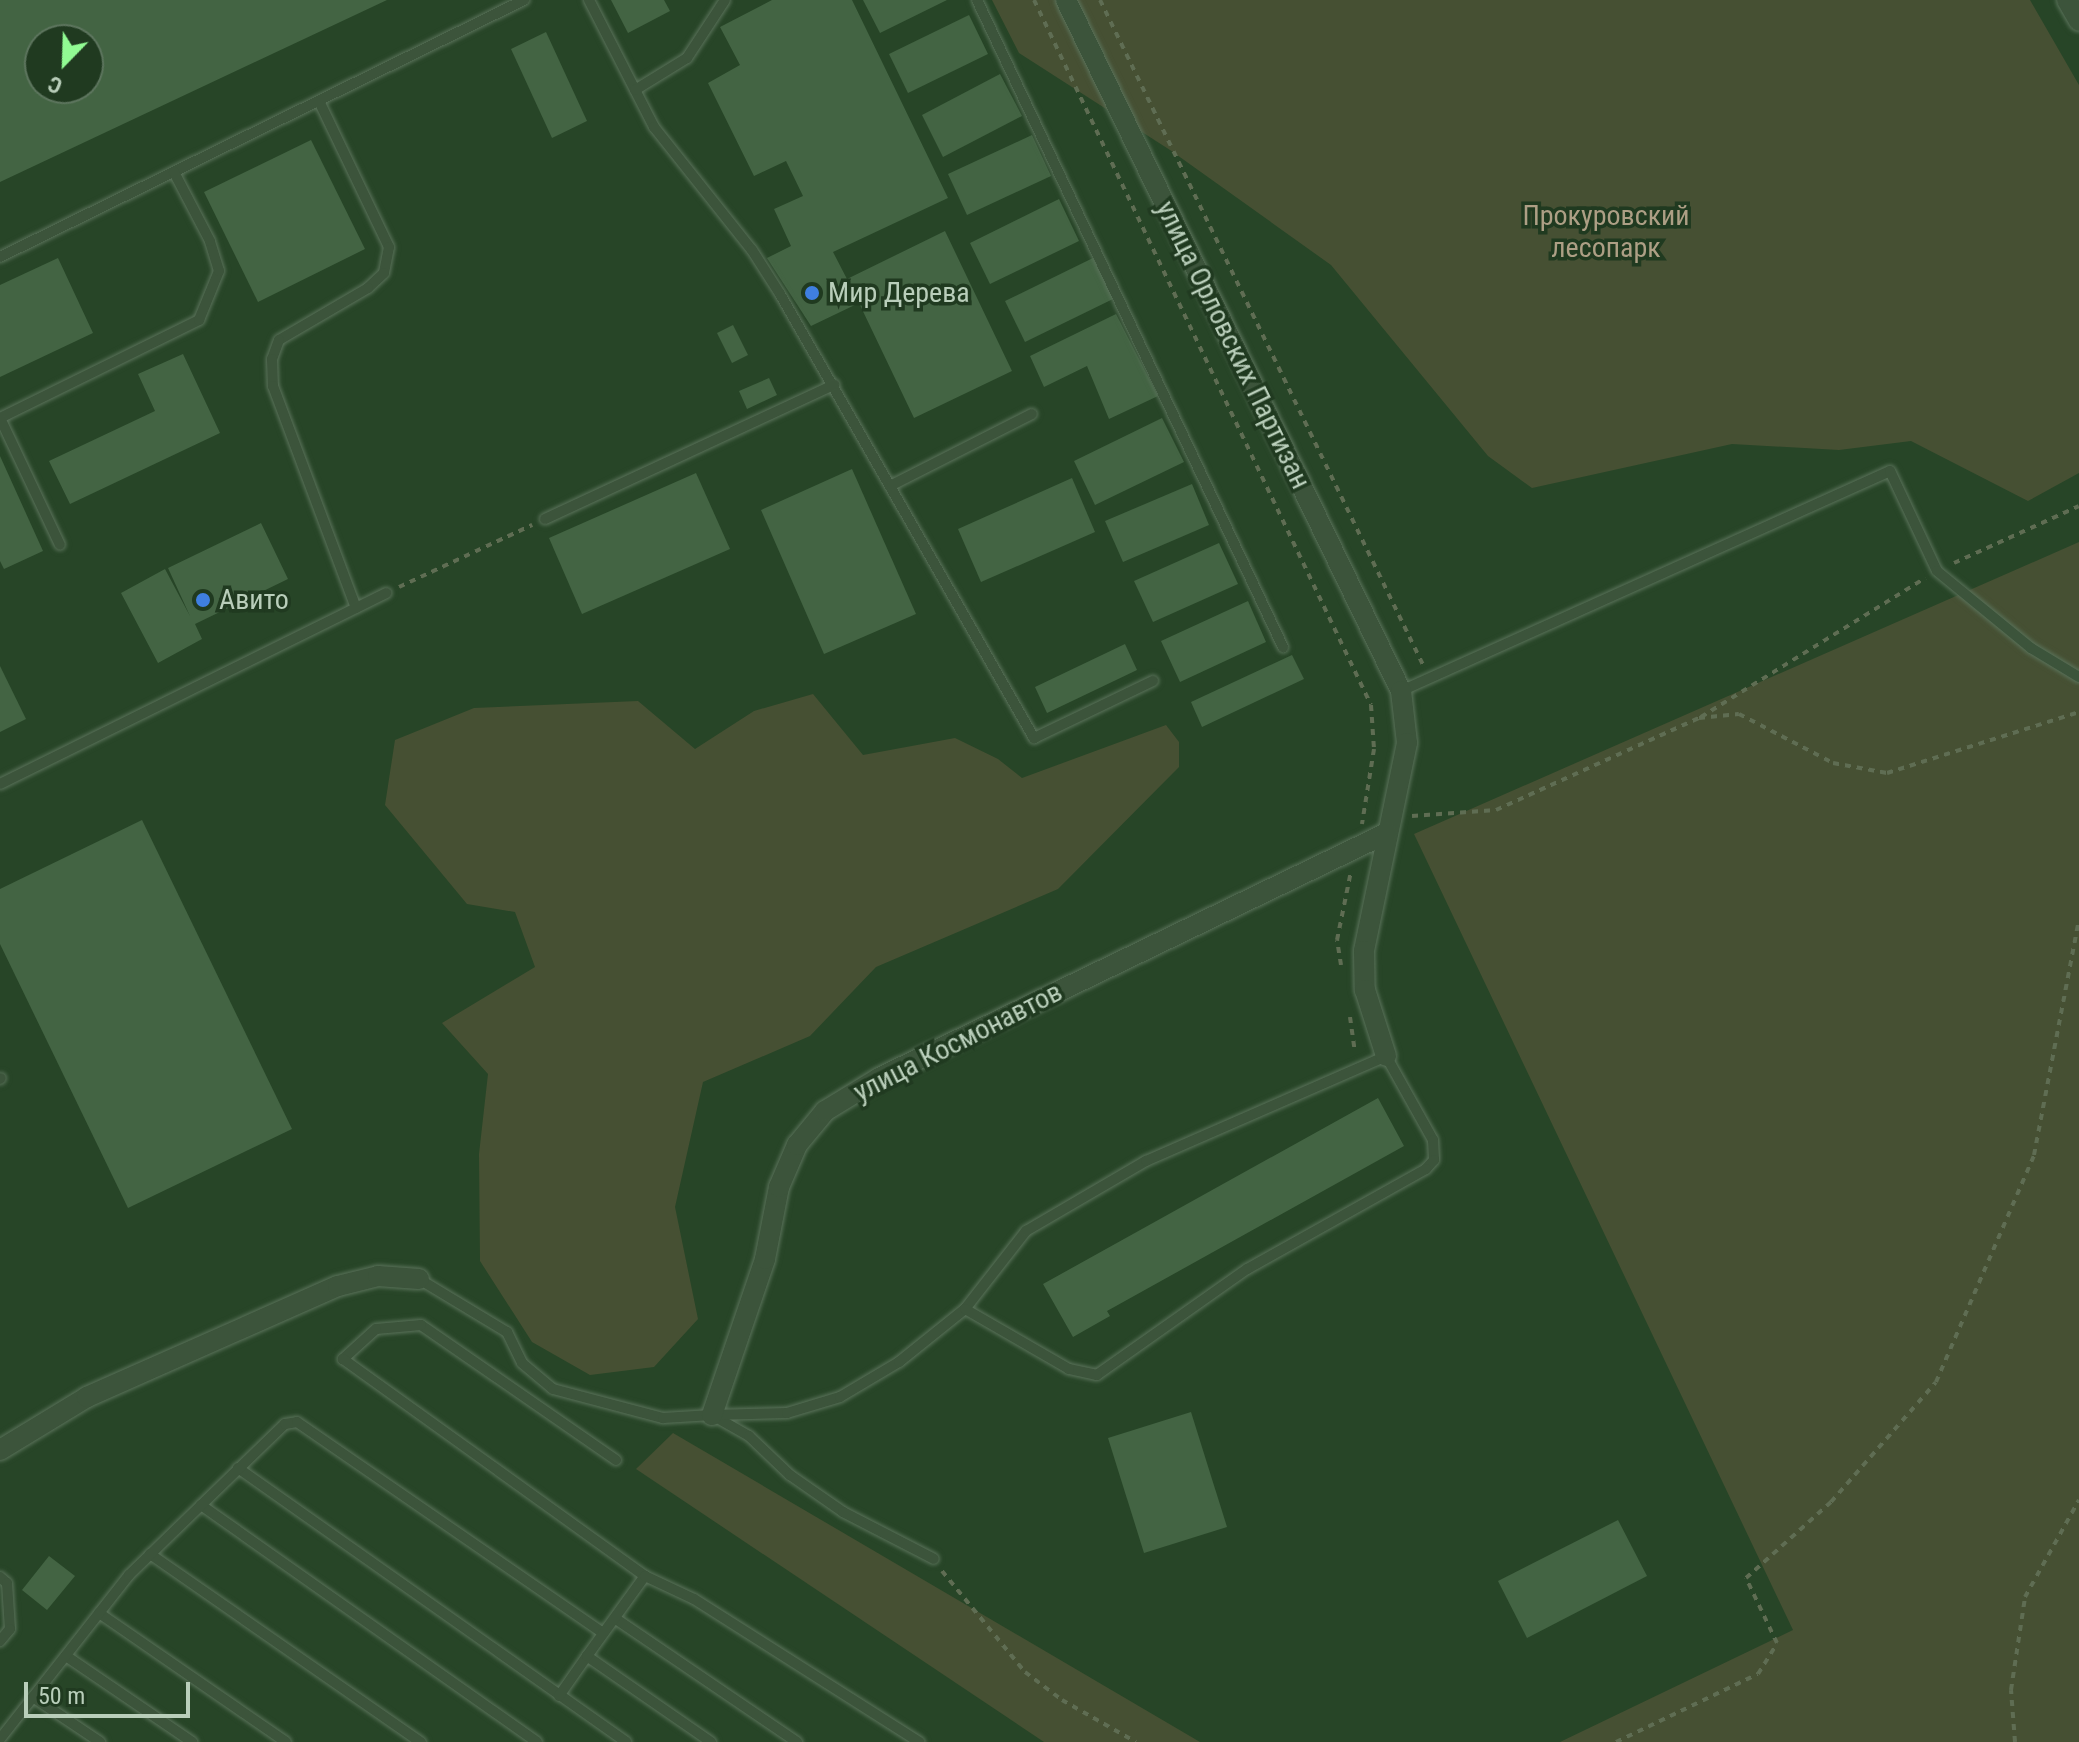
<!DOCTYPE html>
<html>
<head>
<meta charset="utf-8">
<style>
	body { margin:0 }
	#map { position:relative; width:2079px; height:1742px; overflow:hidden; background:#274527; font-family:"Roboto Condensed",sans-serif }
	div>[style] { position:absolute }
	.green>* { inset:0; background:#465033 }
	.building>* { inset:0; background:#436443 }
	.path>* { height:4px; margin-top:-2px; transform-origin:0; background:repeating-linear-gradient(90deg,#5f6d53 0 6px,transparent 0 12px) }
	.roads { filter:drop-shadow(0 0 2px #5a725a) drop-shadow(0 0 2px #5a725a) }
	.service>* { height:10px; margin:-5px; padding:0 5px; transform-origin:5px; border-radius:5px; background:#3c543b }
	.minor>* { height:20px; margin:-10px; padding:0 10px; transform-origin:10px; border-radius:10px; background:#3c543b }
	.dots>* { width:22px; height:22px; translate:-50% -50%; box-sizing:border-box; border:4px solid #203a20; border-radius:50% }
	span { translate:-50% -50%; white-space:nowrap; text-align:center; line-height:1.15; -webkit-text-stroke:7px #203a20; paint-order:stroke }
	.park-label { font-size:28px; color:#ad9f85 }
	.poi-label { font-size:28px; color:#b9ceba }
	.left { translate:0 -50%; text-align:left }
	.street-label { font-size:28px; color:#b9ceba }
	.north { position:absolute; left:24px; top:24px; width:80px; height:80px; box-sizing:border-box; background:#203a20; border:2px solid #5d755e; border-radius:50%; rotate:203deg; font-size:22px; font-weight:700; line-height:32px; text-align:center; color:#b9ceba }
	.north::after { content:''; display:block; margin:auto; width:28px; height:36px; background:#91fb93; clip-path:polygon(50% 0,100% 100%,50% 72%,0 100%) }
	.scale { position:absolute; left:24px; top:1682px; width:166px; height:36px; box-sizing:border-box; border:4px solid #b9ceba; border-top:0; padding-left:10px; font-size:24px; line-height:28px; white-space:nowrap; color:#b9ceba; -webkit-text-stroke:6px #203a20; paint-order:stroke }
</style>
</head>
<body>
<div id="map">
	<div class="green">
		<i style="clip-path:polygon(992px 0,2030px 0,2079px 85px,2079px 473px,2028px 501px,1911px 441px,1839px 450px,1732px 444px,1532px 488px,1488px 456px,1331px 265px,1170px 150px,1019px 53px)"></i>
		<i style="clip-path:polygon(2079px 542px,2079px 1742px,1560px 1742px,1793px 1630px,1414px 834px)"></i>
		<i style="clip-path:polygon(813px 694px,863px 755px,955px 738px,998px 759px,1022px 778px,1166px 725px,1179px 742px,1179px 767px,1058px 889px,876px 967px,810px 1036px,703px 1082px,675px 1207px,698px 1319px,654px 1367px,590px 1375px,532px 1342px,480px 1261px,479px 1154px,488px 1074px,442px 1023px,535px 967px,515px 912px,467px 904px,385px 805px,395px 740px,474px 708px,638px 701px,695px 749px,754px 711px)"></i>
		<i style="clip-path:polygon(673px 1433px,1200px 1742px,1044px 1742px,636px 1469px)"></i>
	</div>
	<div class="building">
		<i style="clip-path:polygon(evenodd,0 0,387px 0,0 182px,0 0,40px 40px,88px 40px,88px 88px,40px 88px,40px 40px)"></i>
		<i style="clip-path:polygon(611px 0,664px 0,670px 11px,628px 33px)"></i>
		<i style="clip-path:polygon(772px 0,852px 0,948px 198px,833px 252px,847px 279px,945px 231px,1012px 371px,914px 418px,859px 303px,811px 326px,767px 258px,791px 246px,774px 209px,803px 196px,786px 161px,754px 176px,708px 83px,740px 65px,720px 27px)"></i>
		<i style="clip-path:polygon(863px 0,947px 0,880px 33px)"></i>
		<i style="clip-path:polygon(969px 15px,988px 54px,908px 93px,889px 54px)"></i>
		<i style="clip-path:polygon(546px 32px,587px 121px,552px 138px,511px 49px)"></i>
		<i style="clip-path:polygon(1000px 74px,1022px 116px,943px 157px,922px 115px)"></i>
		<i style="clip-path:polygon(1032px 135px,1051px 176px,967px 215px,948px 174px)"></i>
		<i style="clip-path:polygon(311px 140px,365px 249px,258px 302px,204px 192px)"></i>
		<i style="clip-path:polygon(1059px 199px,1079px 241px,990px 284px,970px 243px)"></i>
		<i style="clip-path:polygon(58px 258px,93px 333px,0 377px,0 285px)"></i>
		<i style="clip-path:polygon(1093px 258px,1113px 299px,1025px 342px,1005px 301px)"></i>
		<i style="clip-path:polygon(1116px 314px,1158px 396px,1109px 419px,1087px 366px,1044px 387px,1030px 356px)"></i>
		<i style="clip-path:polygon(733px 325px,748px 355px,732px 363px,717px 333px)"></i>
		<i style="clip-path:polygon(183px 354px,220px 433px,70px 504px,49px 461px,155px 411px,138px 374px)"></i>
		<i style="clip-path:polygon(769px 378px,777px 395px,747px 409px,739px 391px)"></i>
		<i style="clip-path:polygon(1162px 418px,1184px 462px,1095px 505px,1074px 461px)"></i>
		<i style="clip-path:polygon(0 456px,43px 551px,4px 569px,0 561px)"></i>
		<i style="clip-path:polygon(852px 469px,916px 614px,824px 654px,761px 510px)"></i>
		<i style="clip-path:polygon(696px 473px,730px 549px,582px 614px,549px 538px)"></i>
		<i style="clip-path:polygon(1072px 478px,1095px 532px,981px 582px,958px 529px)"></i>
		<i style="clip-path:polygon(1192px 484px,1209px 525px,1123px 562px,1105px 521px)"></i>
		<i style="clip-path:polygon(261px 523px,288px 579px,195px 624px,202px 639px,158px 663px,121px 593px,165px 569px,190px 616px,168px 568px)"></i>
		<i style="clip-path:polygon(1219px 543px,1238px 584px,1153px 622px,1134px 581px)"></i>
		<i style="clip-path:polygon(1248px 601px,1266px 642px,1180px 682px,1161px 641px)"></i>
		<i style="clip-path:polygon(1125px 644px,1137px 670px,1047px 713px,1035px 687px)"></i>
		<i style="clip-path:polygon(1292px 655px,1304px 679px,1202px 727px,1191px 702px)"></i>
		<i style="clip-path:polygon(0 666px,26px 719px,0 732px)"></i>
		<i style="clip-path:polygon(142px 820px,292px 1129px,128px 1208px,0 944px,0 889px)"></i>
		<i style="clip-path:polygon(1378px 1098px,1404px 1146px,1107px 1311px,1110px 1316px,1073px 1337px,1043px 1284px)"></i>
		<i style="clip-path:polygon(1191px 1412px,1227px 1527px,1144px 1553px,1108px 1438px)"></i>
		<i style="clip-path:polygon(1618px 1520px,1647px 1576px,1527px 1638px,1498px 1581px)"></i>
		<i style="clip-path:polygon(49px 1556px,75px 1576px,47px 1610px,22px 1590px)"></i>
	</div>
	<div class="path">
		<i style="left:1034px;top:0;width:781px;rotate:64.45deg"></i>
		<i style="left:1371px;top:705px;width:44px;rotate:86.1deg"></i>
		<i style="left:1374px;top:749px;width:76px;rotate:99.1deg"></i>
		<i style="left:1100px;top:0;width:739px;rotate:64.09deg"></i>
		<i style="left:1954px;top:563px;width:137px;rotate:-24.5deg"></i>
		<i style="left:399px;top:587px;width:147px;rotate:-25deg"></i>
		<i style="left:1701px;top:717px;width:264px;rotate:-31.8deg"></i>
		<i style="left:1412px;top:816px;width:84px;rotate:-4.1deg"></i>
		<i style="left:1496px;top:810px;width:223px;rotate:-24.4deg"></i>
		<i style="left:1699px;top:718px;width:40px;rotate:-5.7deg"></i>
		<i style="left:1739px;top:714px;width:106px;rotate:27.5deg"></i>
		<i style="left:1833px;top:763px;width:55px;rotate:10.5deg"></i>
		<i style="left:1887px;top:773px;width:201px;rotate:-17.6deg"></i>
		<i style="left:1341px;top:965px;width:25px;rotate:-99deg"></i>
		<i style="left:1337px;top:940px;width:70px;rotate:-78.5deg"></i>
		<i style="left:1350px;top:1017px;width:35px;rotate:82deg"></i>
		<i style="left:942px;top:1571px;width:131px;rotate:50.6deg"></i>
		<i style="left:1025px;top:1672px;width:46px;rotate:37.1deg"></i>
		<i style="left:1062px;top:1700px;width:85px;rotate:29.6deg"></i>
		<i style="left:1616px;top:1742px;width:157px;rotate:-25.6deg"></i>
		<i style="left:1758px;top:1674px;width:36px;rotate:-58deg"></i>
		<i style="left:1777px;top:1643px;width:72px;rotate:-115.5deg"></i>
		<i style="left:1746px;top:1578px;width:114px;rotate:-41.8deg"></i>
		<i style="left:1831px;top:1502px;width:159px;rotate:-48.8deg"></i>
		<i style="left:1936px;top:1382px;width:247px;rotate:-66.6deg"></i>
		<i style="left:2034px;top:1155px;width:240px;rotate:-79.2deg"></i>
		<i style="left:2015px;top:1742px;width:52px;rotate:-94.4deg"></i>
		<i style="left:2011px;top:1690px;width:94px;rotate:-81.4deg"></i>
		<i style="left:2025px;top:1597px;width:111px;rotate:-60.9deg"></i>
	</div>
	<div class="roads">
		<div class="service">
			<i style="left:589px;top:0;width:143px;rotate:62.9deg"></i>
			<i style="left:654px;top:127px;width:157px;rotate:51.5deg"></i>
			<i style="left:752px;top:250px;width:52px;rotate:57.5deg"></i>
			<i style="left:780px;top:294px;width:512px;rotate:60.23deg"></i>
			<i style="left:1034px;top:738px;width:132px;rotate:-25.6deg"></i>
			<i style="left:977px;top:0;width:716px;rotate:64.69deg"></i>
			<i style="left:635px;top:90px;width:61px;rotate:-31.6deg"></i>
			<i style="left:687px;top:58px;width:69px;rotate:-56.8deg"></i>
			<i style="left:319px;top:101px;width:162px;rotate:64.4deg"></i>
			<i style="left:389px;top:247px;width:26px;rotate:101deg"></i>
			<i style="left:384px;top:273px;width:22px;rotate:137deg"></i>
			<i style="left:368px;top:288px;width:103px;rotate:149.7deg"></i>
			<i style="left:279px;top:340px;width:20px;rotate:110deg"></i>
			<i style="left:272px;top:359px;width:27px;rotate:88deg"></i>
			<i style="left:273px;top:386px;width:237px;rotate:69.5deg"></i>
			<i style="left:0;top:257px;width:584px;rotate:-26.13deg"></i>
			<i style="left:0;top:418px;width:222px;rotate:-26.2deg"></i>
			<i style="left:199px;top:320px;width:53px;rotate:-67.8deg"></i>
			<i style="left:219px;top:271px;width:31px;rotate:-107deg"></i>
			<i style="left:210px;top:241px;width:78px;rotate:-117.6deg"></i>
			<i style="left:0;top:418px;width:140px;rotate:64.7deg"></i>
			<i style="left:890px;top:486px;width:159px;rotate:-26.9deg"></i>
			<i style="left:545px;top:519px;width:319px;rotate:-24.9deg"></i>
			<i style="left:1401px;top:691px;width:536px;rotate:-24.22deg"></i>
			<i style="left:1890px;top:471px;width:110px;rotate:64.8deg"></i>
			<i style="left:1937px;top:571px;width:122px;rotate:39.3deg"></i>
			<i style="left:2031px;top:648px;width:56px;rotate:31.1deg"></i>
			<i style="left:0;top:784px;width:431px;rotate:-26.3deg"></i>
			<i style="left:0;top:1079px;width:1px;rotate:-45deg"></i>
			<i style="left:419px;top:1279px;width:103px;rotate:31.1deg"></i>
			<i style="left:507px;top:1332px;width:34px;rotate:64deg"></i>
			<i style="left:522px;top:1363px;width:40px;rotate:40deg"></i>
			<i style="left:553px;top:1389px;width:114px;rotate:14.8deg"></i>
			<i style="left:663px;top:1418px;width:49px;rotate:-3.5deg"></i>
			<i style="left:712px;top:1415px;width:43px;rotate:29.6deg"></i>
			<i style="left:749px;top:1436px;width:57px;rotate:43.6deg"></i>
			<i style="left:790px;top:1475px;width:65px;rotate:34.9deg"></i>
			<i style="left:843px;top:1512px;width:102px;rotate:27.3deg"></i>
			<i style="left:712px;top:1415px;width:75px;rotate:-1.5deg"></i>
			<i style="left:787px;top:1413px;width:55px;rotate:-16.8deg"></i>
			<i style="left:840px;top:1397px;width:69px;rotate:-30.7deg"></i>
			<i style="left:899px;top:1362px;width:85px;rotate:-38.8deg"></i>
			<i style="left:965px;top:1309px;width:99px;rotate:-52deg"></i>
			<i style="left:1026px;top:1231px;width:139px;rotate:-30.3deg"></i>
			<i style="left:1146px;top:1161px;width:262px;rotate:-23.6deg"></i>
			<i style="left:1386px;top:1056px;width:96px;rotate:60.8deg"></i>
			<i style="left:1433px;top:1140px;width:20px;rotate:87deg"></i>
			<i style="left:1434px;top:1160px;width:12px;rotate:132deg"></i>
			<i style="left:1426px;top:1169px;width:205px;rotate:150.8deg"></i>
			<i style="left:1247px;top:1269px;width:184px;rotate:144.8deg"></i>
			<i style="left:1097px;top:1375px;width:29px;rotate:-168deg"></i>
			<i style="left:1069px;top:1369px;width:120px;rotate:-150deg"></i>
			<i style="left:616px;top:1460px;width:237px;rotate:-145.3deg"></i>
			<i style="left:421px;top:1325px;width:45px;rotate:174.9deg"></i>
			<i style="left:376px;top:1329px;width:45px;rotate:137.7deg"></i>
			<i style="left:343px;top:1359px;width:372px;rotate:35.7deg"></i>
			<i style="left:238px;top:1468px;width:475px;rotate:35.2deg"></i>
			<i style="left:201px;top:1505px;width:411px;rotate:35.2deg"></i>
			<i style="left:150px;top:1554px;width:330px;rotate:34.8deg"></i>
			<i style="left:0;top:1577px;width:9px;rotate:41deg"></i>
			<i style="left:7px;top:1583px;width:46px;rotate:86.3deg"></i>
			<i style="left:10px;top:1629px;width:16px;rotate:130deg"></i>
			<i style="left:99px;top:1613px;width:227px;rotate:34.6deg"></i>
			<i style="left:616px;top:1619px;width:219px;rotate:34.2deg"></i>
			<i style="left:66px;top:1656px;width:153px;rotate:34.3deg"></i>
			<i style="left:559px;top:1696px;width:49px;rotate:-55deg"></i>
			<i style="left:33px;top:1697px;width:81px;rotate:33.9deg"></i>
			<i style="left:0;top:1739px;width:209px;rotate:-51.8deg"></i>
			<i style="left:129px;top:1575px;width:217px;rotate:-44.1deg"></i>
			<i style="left:285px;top:1424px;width:12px;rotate:-9deg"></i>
			<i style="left:297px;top:1422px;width:372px;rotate:34.6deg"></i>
			<i style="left:711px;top:1742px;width:151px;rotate:-145.3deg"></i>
			<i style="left:587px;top:1656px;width:99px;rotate:-54.1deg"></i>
			<i style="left:645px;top:1576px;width:54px;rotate:25.1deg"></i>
			<i style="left:694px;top:1599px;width:267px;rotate:32.4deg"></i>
		</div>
		<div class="minor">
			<i style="left:1066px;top:0;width:768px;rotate:64.14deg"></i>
			<i style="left:1401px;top:691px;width:52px;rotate:83.4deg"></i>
			<i style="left:1407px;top:743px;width:212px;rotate:101.7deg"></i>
			<i style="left:1364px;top:951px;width:39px;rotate:89deg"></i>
			<i style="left:1365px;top:990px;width:69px;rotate:72.3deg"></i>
			<i style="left:2067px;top:0;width:24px;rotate:60deg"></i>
			<i style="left:712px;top:1415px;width:165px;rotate:-71.2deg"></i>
			<i style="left:765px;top:1259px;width:73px;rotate:-79deg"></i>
			<i style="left:779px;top:1187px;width:46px;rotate:-66.8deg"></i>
			<i style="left:797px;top:1145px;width:44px;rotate:-50.5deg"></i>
			<i style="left:825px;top:1111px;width:63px;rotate:-31.4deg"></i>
			<i style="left:879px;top:1078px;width:564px;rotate:-25.75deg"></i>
			<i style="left:0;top:1450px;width:102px;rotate:-31.3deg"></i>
			<i style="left:87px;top:1397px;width:274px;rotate:-23.9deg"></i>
			<i style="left:338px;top:1286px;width:41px;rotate:-14deg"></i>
			<i style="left:378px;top:1276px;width:41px;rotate:4.2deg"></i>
		</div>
	</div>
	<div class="dots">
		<i style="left:812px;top:293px;background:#3f7fe0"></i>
		<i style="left:203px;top:600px;background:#3f7fe0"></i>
	</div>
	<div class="park-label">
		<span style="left:1606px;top:232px">Прокуровский<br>лесопарк</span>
	</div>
	<div class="poi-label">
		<span class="left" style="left:828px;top:293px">Мир Дерева</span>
		<span class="left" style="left:219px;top:600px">Авито</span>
	</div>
	<div class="street-label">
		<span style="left:1233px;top:345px;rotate:64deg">улица Орловских Партизан</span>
		<span style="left:958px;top:1042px;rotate:-27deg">улица Космонавтов</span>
	</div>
	<div class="north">С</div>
	<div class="scale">50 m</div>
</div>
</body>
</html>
